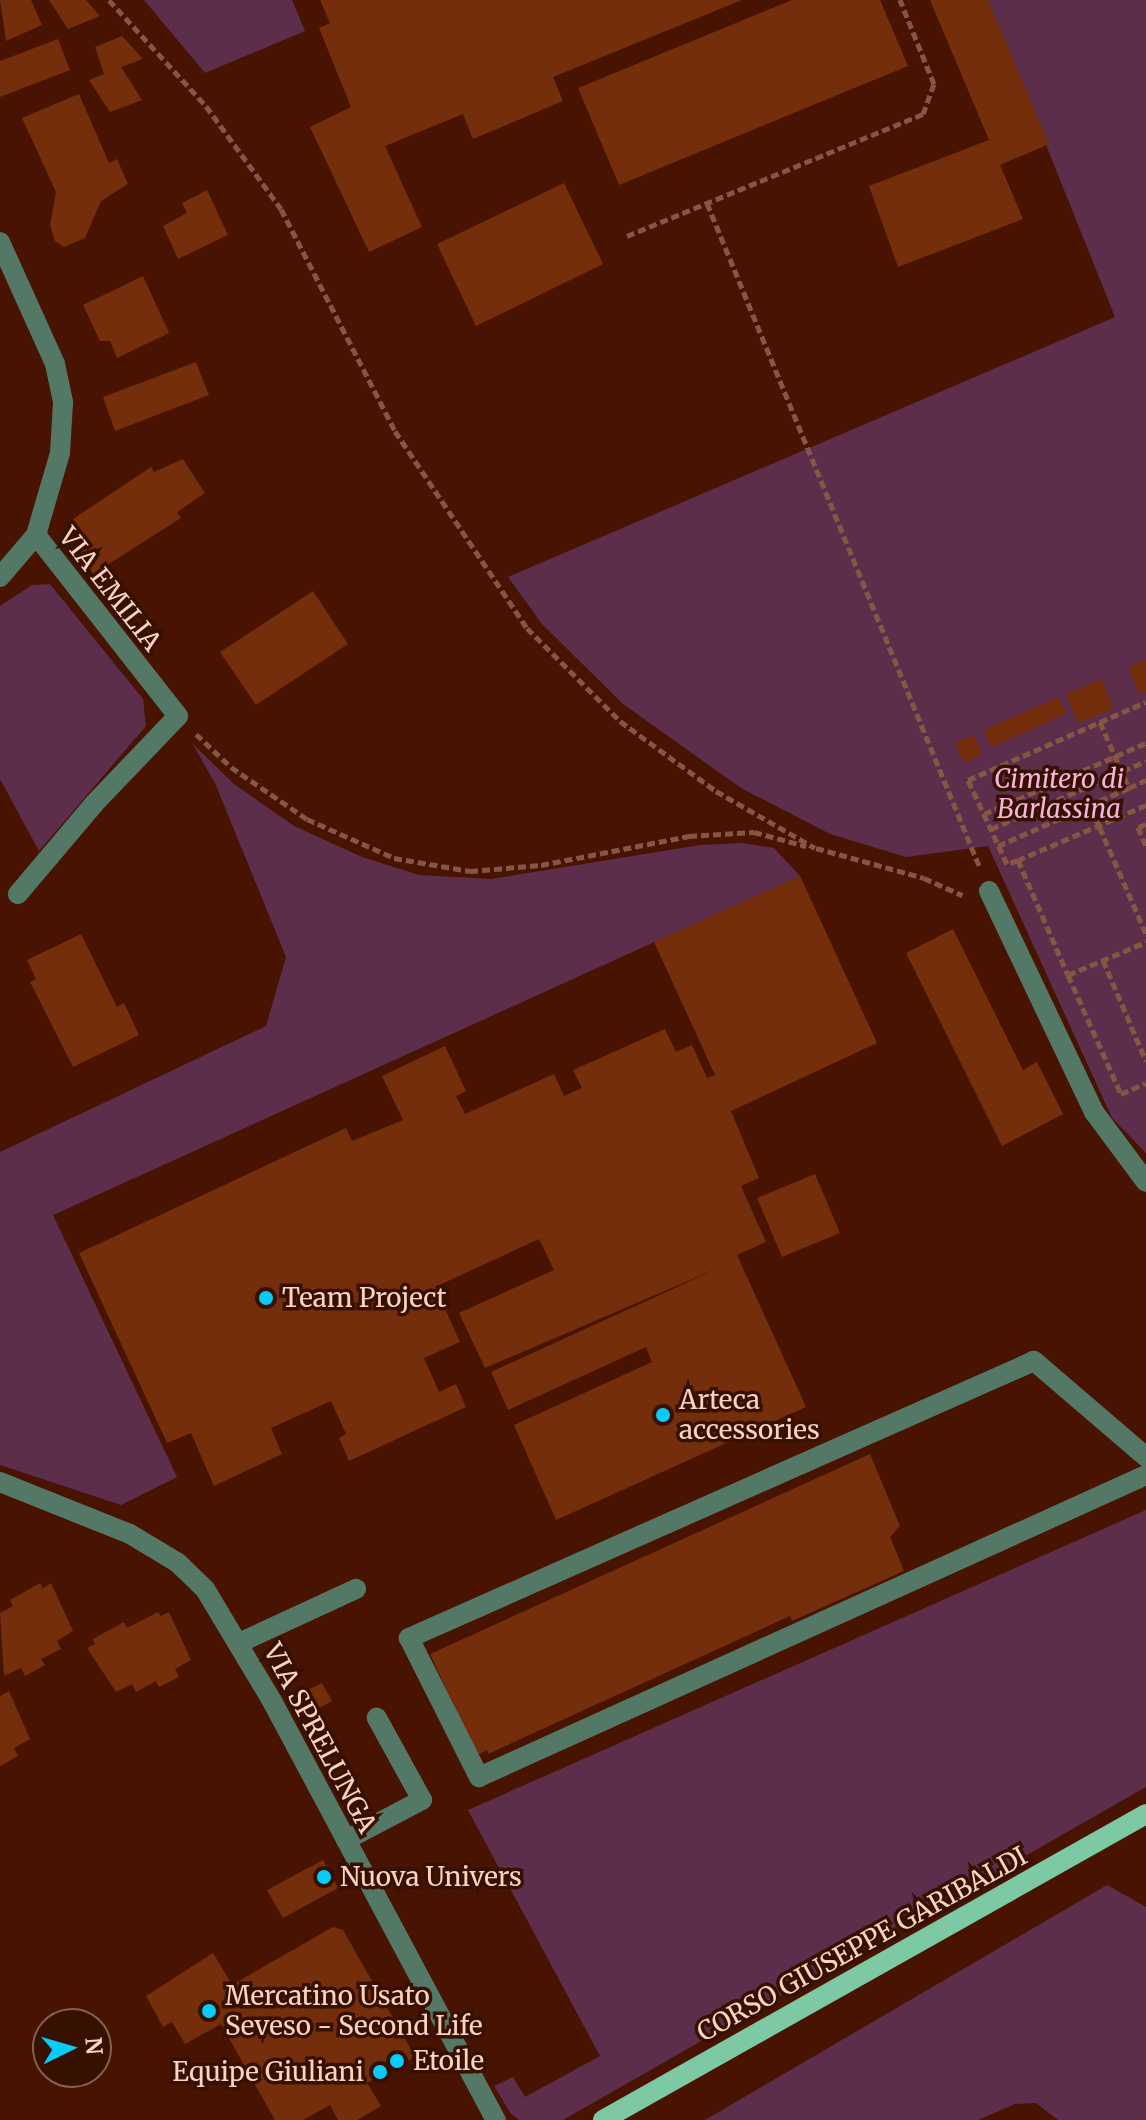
<!DOCTYPE html>
<html>
<head>
<meta charset="utf-8">
<style>
	body { margin:0 }
	#map { position:relative; width:1146px; height:2120px; overflow:hidden; background:#481300; font-family:Merriweather,serif }
	div>[style] { position:absolute }
	.green>* { inset:0; background:#5c2e4c }
	.building>* { inset:0; background:#752e0b }
	.path>* { height:5px; margin-top:-2.5px; transform-origin:0; background:repeating-linear-gradient(90deg,#875643 0 8px,transparent 0 12px) }
	.minor>* { height:20px; margin:-10px; padding:0 10px; transform-origin:10px; border-radius:10px; background:#547866 }
	.major>* { height:20px; margin:-10px; padding:0 10px; transform-origin:10px; border-radius:10px; background:#7dc9a4 }
	.dots>* { width:22px; height:22px; translate:-50% -50%; box-sizing:border-box; border:4px solid #361102; border-radius:50% }
	span { translate:-50% -50%; white-space:nowrap; text-align:center; line-height:1.15; -webkit-text-stroke:7px #361102; paint-order:stroke }
	.street-label { font-size:26px; color:#fdd2c1 }
	.park-label { font-size:26px; color:#f9b2dc; font-style:italic }
	.poi-label { font-size:26px; color:#fdd2c1 }
	.left { translate:0 -50%; text-align:left }
	.right { translate:-100% -50%; text-align:right }
	.north { position:absolute; left:32px; top:2008px; width:80px; height:80px; box-sizing:border-box; background:#361102; border:2px solid #865e4e; border-radius:50%; rotate:85deg; font-size:22px; font-weight:700; line-height:32px; text-align:center; color:#fdd2c1 }
	.north::after { content:''; display:block; margin:auto; width:28px; height:36px; background:#07cbf9; clip-path:polygon(50% 0,100% 100%,50% 72%,0 100%) }
</style>
</head>
<body>
<div id="map">
	<div class="green">
		<i style="clip-path:polygon(144px 0,292px 0,305px 31px,205px 73px)"></i>
		<i style="clip-path:polygon(988px 0,1146px 0,1146px 1153px,1112px 1118px,988px 846px,906px 857px,830px 834px,741px 788px,623px 704px,542px 624px,508px 577px,1115px 317px)"></i>
		<i style="clip-path:polygon(50px 584px,143px 699px,146px 726px,39px 851px,0 779px,0 606px,32px 585px)"></i>
		<i style="clip-path:polygon(192px 743px,234px 784px,294px 826px,362px 857px,419px 875px,491px 879px,700px 845px,743px 843px,774px 848px,800px 876px,53px 1215px,177px 1477px,121px 1505px,0 1465px,0 1152px,266px 1026px,286px 957px,215px 783px)"></i>
		<i style="clip-path:polygon(1146px 1510px,1146px 1787px,563px 2120px,519px 2120px,511px 2114px,494px 2086px,513px 2077px,525px 2097px,600px 2056px,468px 1810px)"></i>
		<i style="clip-path:polygon(1107px 1885px,1146px 1907px,1146px 2120px,1058px 2120px,1036px 2103px,1015px 2104px,978px 2120px,705px 2120px)"></i>
	</div>
	<div class="building">
		<i style="clip-path:polygon(0 0,31px 0,42px 25px,6px 41px)"></i>
		<i style="clip-path:polygon(49px 0,86px 0,100px 16px,68px 29px)"></i>
		<i style="clip-path:polygon(320px 0,742px 0,553px 77px,563px 101px,473px 139px,463px 114px,385px 146px,422px 227px,369px 252px,310px 127px,351px 107px,319px 28px,330px 23px)"></i>
		<i style="clip-path:polygon(792px 0,880px 0,908px 66px,619px 185px,578px 88px)"></i>
		<i style="clip-path:polygon(930px 0,988px 0,1049px 144px,1000px 165px,1023px 219px,898px 267px,869px 186px,989px 140px)"></i>
		<i style="clip-path:polygon(122px 36px,143px 59px,121px 67px,142px 100px,110px 112px,89px 80px,104px 74px,95px 47px)"></i>
		<i style="clip-path:polygon(58px 39px,70px 70px,0 97px,0 61px)"></i>
		<i style="clip-path:polygon(79px 94px,109px 163px,117px 159px,128px 184px,101px 201px,85px 238px,64px 247px,55px 241px,50px 225px,56px 192px,22px 118px)"></i>
		<i style="clip-path:polygon(564px 183px,603px 264px,476px 326px,437px 244px)"></i>
		<i style="clip-path:polygon(207px 190px,228px 235px,178px 259px,163px 226px,187px 213px,182px 203px)"></i>
		<i style="clip-path:polygon(143px 276px,169px 333px,117px 358px,110px 341px,100px 341px,83px 305px)"></i>
		<i style="clip-path:polygon(196px 362px,209px 395px,115px 431px,103px 397px)"></i>
		<i style="clip-path:polygon(183px 459px,205px 493px,177px 512px,181px 518px,93px 574px,77px 548px,73px 519px,151px 467px,154px 472px)"></i>
		<i style="clip-path:polygon(313px 591px,348px 644px,256px 705px,220px 652px)"></i>
		<i style="clip-path:polygon(1146px 660px,1146px 690px,1139px 693px,1128px 667px)"></i>
		<i style="clip-path:polygon(1101px 679px,1114px 708px,1078px 723px,1066px 694px)"></i>
		<i style="clip-path:polygon(1059px 697px,1066px 714px,991px 747px,984px 730px)"></i>
		<i style="clip-path:polygon(973px 735px,982px 754px,964px 763px,955px 743px)"></i>
		<i style="clip-path:polygon(800px 876px,877px 1043px,731px 1111px,759px 1178px,741px 1186px,766px 1242px,737px 1255px,806px 1407px,556px 1520px,514px 1425px,652px 1362px,646px 1347px,508px 1410px,491px 1372px,723px 1266px,485px 1368px,459px 1313px,554px 1270px,539px 1239px,435px 1287px,460px 1342px,424px 1358px,439px 1392px,456px 1384px,466px 1407px,349px 1461px,339px 1438px,346px 1434px,331px 1401px,271px 1428px,282px 1454px,214px 1486px,191px 1433px,167px 1443px,79px 1253px,346px 1128px,352px 1141px,403px 1120px,382px 1076px,445px 1046px,466px 1091px,456px 1096px,465px 1114px,554px 1074px,564px 1096px,582px 1088px,573px 1070px,665px 1029px,676px 1052px,692px 1045px,707px 1078px,715px 1075px,654px 942px)"></i>
		<i style="clip-path:polygon(953px 929px,1023px 1070px,1037px 1062px,1063px 1114px,1002px 1146px,906px 953px)"></i>
		<i style="clip-path:polygon(81px 934px,117px 1007px,124px 1003px,139px 1035px,73px 1067px,30px 982px,36px 979px,27px 960px)"></i>
		<i style="clip-path:polygon(815px 1174px,840px 1233px,782px 1257px,757px 1198px)"></i>
		<i style="clip-path:polygon(870px 1454px,900px 1526px,890px 1537px,904px 1571px,792px 1621px,790px 1616px,488px 1754px,487px 1750px,477px 1755px,430px 1654px)"></i>
		<i style="clip-path:polygon(40px 1583px,43px 1588px,51px 1583px,73px 1631px,57px 1641px,61px 1649px,41px 1659px,45px 1665px,25px 1676px,21px 1668px,4px 1676px,0 1613px,13px 1606px,10px 1600px)"></i>
		<i style="clip-path:polygon(158px 1612px,161px 1616px,169px 1612px,191px 1660px,175px 1669px,179px 1677px,159px 1687px,156px 1681px,136px 1692px,132px 1684px,116px 1692px,87px 1648px,95px 1644px,93px 1639px,124px 1622px,127px 1628px)"></i>
		<i style="clip-path:polygon(322px 1683px,332px 1701px,314px 1711px,304px 1692px)"></i>
		<i style="clip-path:polygon(9px 1691px,30px 1739px,14px 1748px,18px 1756px,0 1766px,0 1696px)"></i>
		<i style="clip-path:polygon(323px 1860px,338px 1888px,283px 1918px,267px 1890px)"></i>
		<i style="clip-path:polygon(333px 1927px,343px 1930px,413px 2053px,411px 2059px,367px 2083px,381px 2106px,357px 2120px,338px 2120px,330px 2105px,303px 2120px,275px 2120px,221px 2024px,185px 2044px,172px 2022px,163px 2027px,146px 1996px,213px 1953px,232px 1985px)"></i>
	</div>
	<div class="path">
		<i style="left:109px;top:0;width:144px;rotate:47.5deg"></i>
		<i style="left:206px;top:106px;width:127px;rotate:53.9deg"></i>
		<i style="left:281px;top:209px;width:250px;rotate:62.8deg"></i>
		<i style="left:395px;top:431px;width:237px;rotate:56.2deg"></i>
		<i style="left:527px;top:628px;width:132px;rotate:45deg"></i>
		<i style="left:620px;top:721px;width:119px;rotate:36.1deg"></i>
		<i style="left:716px;top:791px;width:114px;rotate:29.9deg"></i>
		<i style="left:707px;top:203px;width:719px;rotate:67.68deg"></i>
		<i style="left:627px;top:236px;width:320px;rotate:-22.4deg"></i>
		<i style="left:923px;top:114px;width:32px;rotate:-70deg"></i>
		<i style="left:934px;top:84px;width:91px;rotate:-112deg"></i>
		<i style="left:1100px;top:722px;width:72px;rotate:66.3deg"></i>
		<i style="left:1129px;top:788px;width:19px;rotate:-25deg"></i>
		<i style="left:196px;top:734px;width:48px;rotate:43.3deg"></i>
		<i style="left:231px;top:767px;width:92px;rotate:34.4deg"></i>
		<i style="left:307px;top:819px;width:95px;rotate:24.1deg"></i>
		<i style="left:394px;top:858px;width:77px;rotate:9.7deg"></i>
		<i style="left:470px;top:871px;width:71px;rotate:-4.8deg"></i>
		<i style="left:541px;top:865px;width:151px;rotate:-11.1deg"></i>
		<i style="left:689px;top:836px;width:65px;rotate:-3.5deg"></i>
		<i style="left:754px;top:832px;width:54px;rotate:15.1deg"></i>
		<i style="left:1129px;top:788px;width:43px;rotate:156.4deg"></i>
		<i style="left:1090px;top:805px;width:141px;rotate:66.5deg"></i>
		<i style="left:1146px;top:805px;width:139px;rotate:156.7deg"></i>
		<i style="left:1018px;top:860px;width:125px;rotate:66.5deg"></i>
		<i style="left:1068px;top:975px;width:85px;rotate:-22.9deg"></i>
		<i style="left:984px;top:814px;width:177px;rotate:-23.7deg"></i>
		<i style="left:1146px;top:824px;width:9px;rotate:159deg"></i>
		<i style="left:1138px;top:827px;width:21px;rotate:67deg"></i>
		<i style="left:991px;top:829px;width:169px;rotate:-23.7deg"></i>
		<i style="left:998px;top:846px;width:101px;rotate:-24deg"></i>
		<i style="left:816px;top:848px;width:112px;rotate:15.5deg"></i>
		<i style="left:924px;top:878px;width:42px;rotate:24.1deg"></i>
		<i style="left:1018px;top:860px;width:12px;rotate:160deg"></i>
		<i style="left:1007px;top:864px;width:93px;rotate:-114.9deg"></i>
		<i style="left:968px;top:780px;width:194px;rotate:-23.7deg"></i>
		<i style="left:1103px;top:960px;width:110px;rotate:66.9deg"></i>
		<i style="left:1068px;top:975px;width:130px;rotate:66deg"></i>
		<i style="left:1121px;top:1094px;width:27px;rotate:-24deg"></i>
	</div>
	<div class="minor">
		<i style="left:0;top:242px;width:134px;rotate:65.7deg"></i>
		<i style="left:55px;top:364px;width:40px;rotate:78deg"></i>
		<i style="left:63px;top:403px;width:50px;rotate:93.4deg"></i>
		<i style="left:60px;top:453px;width:85px;rotate:106.3deg"></i>
		<i style="left:0;top:577px;width:55px;rotate:-49.4deg"></i>
		<i style="left:36px;top:535px;width:230px;rotate:51.9deg"></i>
		<i style="left:178px;top:716px;width:122px;rotate:133.7deg"></i>
		<i style="left:94px;top:804px;width:118px;rotate:130.2deg"></i>
		<i style="left:989px;top:891px;width:245px;rotate:64.6deg"></i>
		<i style="left:1094px;top:1112px;width:87px;rotate:53.4deg"></i>
		<i style="left:1146px;top:1457px;width:148px;rotate:-139.4deg"></i>
		<i style="left:1034px;top:1361px;width:684px;rotate:156.1deg"></i>
		<i style="left:409px;top:1638px;width:156px;rotate:63.3deg"></i>
		<i style="left:479px;top:1777px;width:732px;rotate:-24.36deg"></i>
		<i style="left:0;top:1482px;width:140px;rotate:21.8deg"></i>
		<i style="left:130px;top:1534px;width:56px;rotate:31.1deg"></i>
		<i style="left:178px;top:1563px;width:37px;rotate:44deg"></i>
		<i style="left:205px;top:1589px;width:131px;rotate:59.1deg"></i>
		<i style="left:272px;top:1701px;width:475px;rotate:61.9deg"></i>
		<i style="left:239px;top:1643px;width:129px;rotate:-24.8deg"></i>
		<i style="left:346px;top:1840px;width:86px;rotate:-27.8deg"></i>
		<i style="left:422px;top:1800px;width:94px;rotate:-118.8deg"></i>
	</div>
	<div class="major">
		<i style="left:603px;top:2120px;width:623px;rotate:-29.4deg"></i>
	</div>
	<div class="dots">
		<i style="left:266px;top:1298px;background:#07cbf9"></i>
		<i style="left:663px;top:1415px;background:#07cbf9"></i>
		<i style="left:324px;top:1877px;background:#07cbf9"></i>
		<i style="left:209px;top:2011px;background:#07cbf9"></i>
		<i style="left:397px;top:2061px;background:#07cbf9"></i>
		<i style="left:380px;top:2072px;background:#07cbf9"></i>
	</div>
	<div class="street-label">
		<span style="left:110px;top:589px;rotate:52deg">VIA EMILIA</span>
		<span style="left:320px;top:1738px;rotate:62deg">VIA SPRELUNGA</span>
		<span style="left:862px;top:1944px;rotate:-29deg">CORSO GIUSEPPE GARIBALDI</span>
	</div>
	<div class="park-label">
		<span style="left:1059px;top:794px">Cimitero di<br>Barlassina</span>
	</div>
	<div class="poi-label">
		<span class="left" style="left:282px;top:1298px">Team Project</span>
		<span class="left" style="left:679px;top:1415px">Arteca<br>accessories</span>
		<span class="left" style="left:340px;top:1877px">Nuova Univers</span>
		<span class="left" style="left:225px;top:2011px">Mercatino Usato<br>Seveso - Second Life</span>
		<span class="left" style="left:413px;top:2061px">Etoile</span>
		<span class="right" style="left:364px;top:2072px">Equipe Giuliani</span>
	</div>
	<div class="north">N</div>
</div>
</body>
</html>
